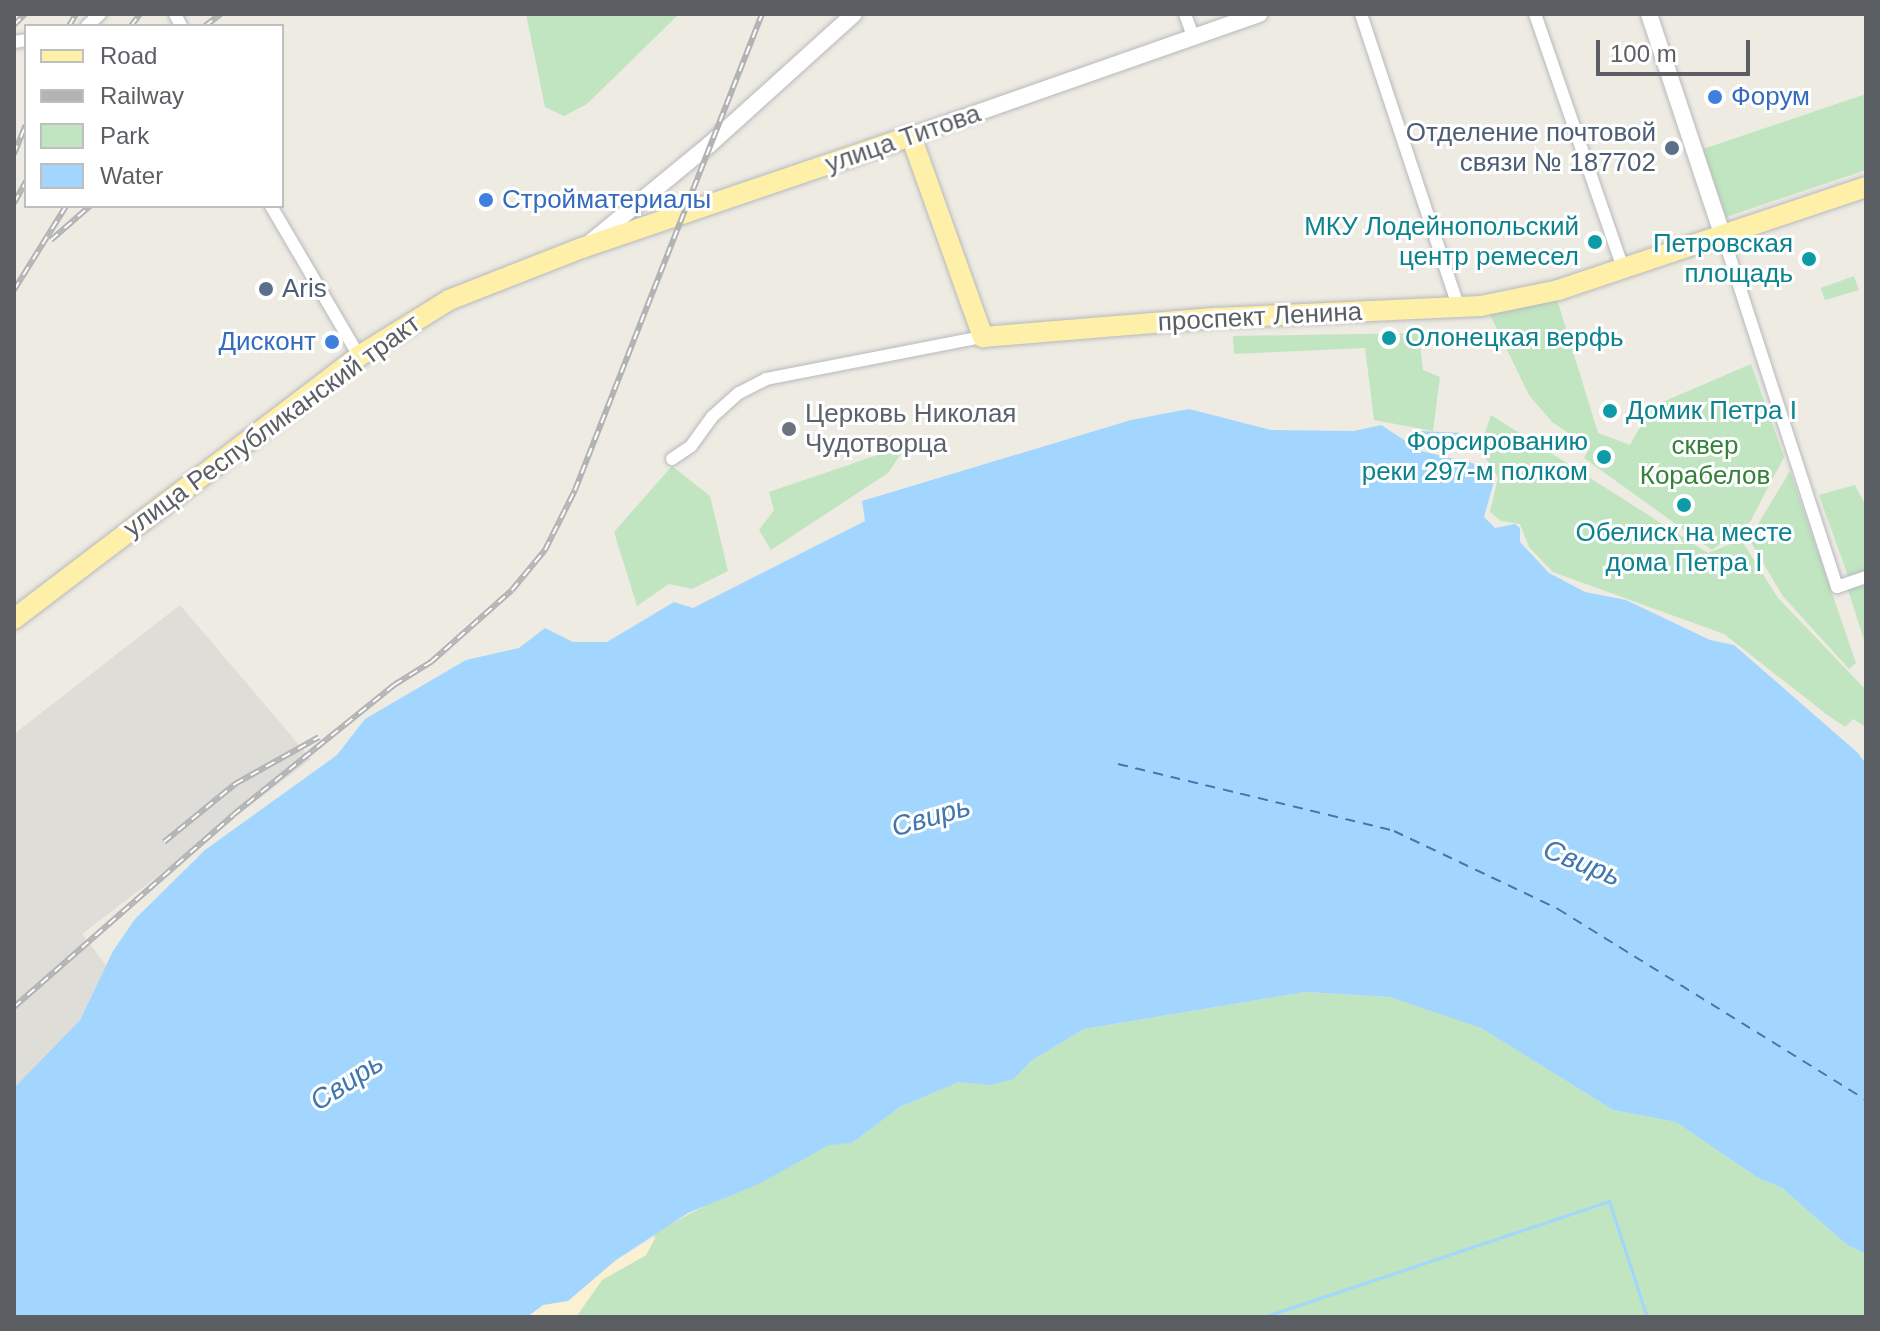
<!DOCTYPE html>
<html>
<head>
<meta charset="utf-8">
<style>
	body { margin:0 }
	#map { position:relative; width:1880px; height:1331px; overflow:hidden; background:#eeebe3; font-family:Arial,sans-serif }
	div>[style] { position:absolute }
	.industrial>* { inset:0; background:#dfddd7 }
	.green>* { inset:0; background:#c0e5c0 }
	.sand>* { inset:0; background:#faf0d2 }
	.water>* { inset:0; background:#a3d6fe }
	.stream>* { height:3px; margin:-1.5px; padding:0 1.5px; transform-origin:1.5px; border-radius:1.5px; background:#a3d6fe }
	.ferry>* { height:2px; margin-top:-1px; transform-origin:0; background:repeating-linear-gradient(90deg,#4177af 0 10px,transparent 0 18px) }
	.roads { filter:drop-shadow(0 0 2px #b6b9bd) drop-shadow(0 0 2px #b6b9bd) }
	.minor>* { height:12px; margin:-6px; padding:0 6px; transform-origin:6px; border-radius:6px; background:#fff }
	.tertiary>* { height:16px; margin:-8px; padding:0 8px; transform-origin:8px; border-radius:8px; background:#fff }
	.primary>* { height:20px; margin:-10px; padding:0 10px; transform-origin:10px; border-radius:10px; background:#fef0a8 }
	.rail>* { height:6px; margin-top:-3px; transform-origin:0; background:repeating-linear-gradient(90deg,#fff 0 9px,#b2b3b4 0 18px); box-sizing:border-box; border-block:2px solid #b2b3b4 }
	.dots>* { width:22px; height:22px; translate:-50% -50%; box-sizing:border-box; border:4px solid #fff; border-radius:50% }
	span { translate:-50% -50%; white-space:nowrap; text-align:center; line-height:1.15; -webkit-text-stroke:6px #fff; paint-order:stroke }
	.shop-label { font-size:26px; color:#366cbe }
	.left { translate:0 -50%; text-align:left }
	.right { translate:-100% -50%; text-align:right }
	.service-label { font-size:26px; color:#4e5e75 }
	.street-label { font-size:26px; color:#5b5f64 }
	.culture-label { font-size:26px; color:#0d838f }
	.worship-label { font-size:26px; color:#5b616d }
	.park-label { font-size:26px; color:#358139 }
	.water-label { font-size:28px; color:#4177af; font-style:italic }
	.frame { position:absolute; inset:0; border:16px solid #5b5f64; pointer-events:none }
	.legend { position:absolute; left:24px; top:24px; width:260px; height:184px; box-sizing:border-box; background:#fff; border:2px solid #bdbfc1; margin:0; padding:10px 14px; list-style:none; font-size:24px; color:#5b5f64 }
	.legend li { display:flex; align-items:center; gap:16px; height:40px }
	.legend b { width:40px; border:2px solid #bdbfc1 }
	.scale { position:absolute; left:1596px; top:40px; width:154px; height:36px; box-sizing:border-box; border:4px solid #5b5f64; border-top:0; padding-left:10px; font-size:24px; line-height:28px; white-space:nowrap; color:#5b5f64; -webkit-text-stroke:6px #fff; paint-order:stroke }
</style>
</head>
<body>
<div id="map">
	<div class="industrial">
		<i style="clip-path:polygon(180px 605px,311px 759px,82px 934px,106px 965px,80px 1020px,14px 1088px,14px 734px)"></i>
	</div>
	<div class="green">
		<i style="clip-path:polygon(526px 14px,679px 14px,587px 104px,564px 116px,545px 107px)"></i>
		<i style="clip-path:polygon(1866px 94px,1866px 170px,1726px 217px,1703px 149px)"></i>
		<i style="clip-path:polygon(1854px 276px,1859px 290px,1825px 300px,1821px 288px)"></i>
		<i style="clip-path:polygon(1556px 296px,1598px 433px,1630px 445px,1651px 407px,1751px 364px,1784px 457px,1750px 522px,1712px 550px,1584px 458px,1590px 447px,1552px 422px,1529px 395px,1489px 313px)"></i>
		<i style="clip-path:polygon(1419px 333px,1423px 370px,1440px 377px,1433px 431px,1374px 420px,1365px 348px,1234px 354px,1233px 336px)"></i>
		<i style="clip-path:polygon(1491px 415px,1708px 553px,1733px 543px,1731px 539px,1738px 535px,1778px 598px,1866px 690px,1866px 727px,1853px 719px,1845px 727px,1826px 714px,1724px 634px,1553px 572px,1529px 547px,1520px 524px,1501px 521px,1490px 512px,1498px 478px,1480px 448px)"></i>
		<i style="clip-path:polygon(907px 445px,888px 473px,771px 550px,759px 530px,774px 510px,769px 492px)"></i>
		<i style="clip-path:polygon(672px 466px,710px 496px,728px 571px,692px 589px,669px 584px,637px 606px,614px 532px)"></i>
		<i style="clip-path:polygon(1790px 471px,1856px 663px,1849px 669px,1782px 595px,1749px 539px)"></i>
		<i style="clip-path:polygon(1855px 485px,1866px 506px,1866px 571px,1848px 576px,1819px 495px)"></i>
		<i style="clip-path:polygon(1866px 584px,1866px 646px,1848px 590px)"></i>
		<i style="clip-path:polygon(1305px 992px,1390px 997px,1437px 1010px,1481px 1028px,1613px 1110px,1676px 1122px,1758px 1178px,1782px 1188px,1847px 1245px,1866px 1254px,1866px 1317px,576px 1317px,602px 1280px,646px 1255px,656px 1232px,735px 1190px,759px 1184px,796px 1159px,829px 1144px,852px 1143px,900px 1107px,959px 1082px,1014px 1079px,1031px 1061px,1084px 1029px)"></i>
	</div>
	<div class="sand">
		<i style="clip-path:polygon(656px 1237px,646px 1255px,602px 1280px,576px 1317px,527px 1317px,543px 1305px,568px 1301px,616px 1260px)"></i>
	</div>
	<div class="water">
		<i style="clip-path:polygon(1189px 409px,1271px 430px,1354px 431px,1381px 425px,1421px 451px,1489px 467px,1495px 478px,1484px 517px,1495px 528px,1515px 524px,1520px 528px,1520px 542px,1549px 573px,1585px 592px,1626px 600px,1710px 640px,1734px 645px,1858px 753px,1866px 764px,1866px 1254px,1847px 1245px,1782px 1188px,1758px 1178px,1676px 1122px,1613px 1110px,1481px 1028px,1390px 997px,1305px 992px,1084px 1029px,1031px 1061px,1014px 1079px,990px 1085px,959px 1082px,900px 1107px,852px 1143px,829px 1145px,759px 1184px,688px 1213px,616px 1260px,568px 1301px,543px 1305px,527px 1317px,14px 1317px,14px 1088px,80px 1020px,113px 951px,135px 919px,205px 850px,337px 755px,365px 719px,466px 660px,519px 648px,545px 628px,573px 642px,607px 642px,674px 602px,693px 608px,865px 521px,862px 501px,1131px 420px)"></i>
	</div>
	<div class="stream">
		<i style="left:1411px;top:444px;width:15px;rotate:-53deg"></i>
		<i style="left:1420px;top:432px;width:42px;rotate:2.7deg"></i>
		<i style="left:1263px;top:1317px;width:365px;rotate:-18.5deg"></i>
		<i style="left:1609px;top:1201px;width:122px;rotate:71.9deg"></i>
	</div>
	<div class="ferry">
		<i style="left:1118px;top:764px;width:284px;rotate:13.6deg"></i>
		<i style="left:1394px;top:831px;width:182px;rotate:25.4deg"></i>
		<i style="left:1558px;top:909px;width:362px;rotate:31.8deg"></i>
	</div>
	<div class="roads">
		<div class="minor">
			<i style="left:175px;top:14px;width:13px;rotate:63deg"></i>
			<i style="left:1185px;top:14px;width:23px;rotate:70deg"></i>
			<i style="left:1361px;top:14px;width:311px;rotate:71.6deg"></i>
			<i style="left:1535px;top:14px;width:269px;rotate:70.9deg"></i>
			<i style="left:87px;top:26px;width:18px;rotate:-43deg"></i>
			<i style="left:14px;top:42px;width:12px;rotate:-9deg"></i>
			<i style="left:271px;top:206px;width:174px;rotate:59.6deg"></i>
			<i style="left:1723px;top:236px;width:369px;rotate:72deg"></i>
			<i style="left:1837px;top:587px;width:31px;rotate:-19deg"></i>
			<i style="left:672px;top:459px;width:23px;rotate:-34deg"></i>
			<i style="left:691px;top:446px;width:36px;rotate:-54deg"></i>
			<i style="left:712px;top:417px;width:36px;rotate:-42deg"></i>
			<i style="left:739px;top:393px;width:30px;rotate:-27deg"></i>
			<i style="left:766px;top:379px;width:221px;rotate:-11deg"></i>
		</div>
		<div class="tertiary">
			<i style="left:1649px;top:14px;width:234px;rotate:71.6deg"></i>
			<i style="left:911px;top:136px;width:369px;rotate:-19.3deg"></i>
			<i style="left:592px;top:241px;width:151px;rotate:-39.4deg"></i>
			<i style="left:709px;top:145px;width:195px;rotate:-42.1deg"></i>
		</div>
		<div class="primary">
			<i style="left:14px;top:619px;width:434px;rotate:-37.3deg"></i>
			<i style="left:359px;top:356px;width:106px;rotate:-31.9deg"></i>
			<i style="left:449px;top:300px;width:143px;rotate:-21.4deg"></i>
			<i style="left:582px;top:248px;width:348px;rotate:-18.8deg"></i>
			<i style="left:911px;top:136px;width:214px;rotate:70.3deg"></i>
			<i style="left:983px;top:337px;width:234px;rotate:-4.7deg"></i>
			<i style="left:1216px;top:318px;width:265px;rotate:-2.6deg"></i>
			<i style="left:1481px;top:306px;width:79px;rotate:-11.7deg"></i>
			<i style="left:1558px;top:290px;width:325px;rotate:-18.5deg"></i>
		</div>
	</div>
	<div class="rail">
		<i style="left:14px;top:25px;width:16px;rotate:-45deg"></i>
		<i style="left:69px;top:26px;width:14px;rotate:-60deg"></i>
		<i style="left:131px;top:26px;width:15px;rotate:-53deg"></i>
		<i style="left:205px;top:26px;width:20px;rotate:-37deg"></i>
		<i style="left:14px;top:154px;width:31px;rotate:-68deg"></i>
		<i style="left:14px;top:203px;width:25px;rotate:-61deg"></i>
		<i style="left:51px;top:240px;width:52px;rotate:-41.1deg"></i>
		<i style="left:14px;top:290px;width:99px;rotate:-58.2deg"></i>
		<i style="left:164px;top:842px;width:92px;rotate:-39.2deg"></i>
		<i style="left:235px;top:784px;width:96px;rotate:-29.2deg"></i>
		<i style="left:14px;top:1007px;width:291px;rotate:-41.2deg"></i>
		<i style="left:233px;top:815px;width:207px;rotate:-38.9deg"></i>
		<i style="left:394px;top:685px;width:44px;rotate:-31.9deg"></i>
		<i style="left:431px;top:662px;width:108px;rotate:-41.6deg"></i>
		<i style="left:512px;top:590px;width:52px;rotate:-50.5deg"></i>
		<i style="left:545px;top:550px;width:67px;rotate:-63.4deg"></i>
		<i style="left:575px;top:490px;width:511px;rotate:-68.55deg"></i>
	</div>
	<div class="dots">
		<i style="left:1715px;top:97px;background:#3f7fe0"></i>
		<i style="left:1672px;top:148px;background:#5c6f8a"></i>
		<i style="left:486px;top:200px;background:#3f7fe0"></i>
		<i style="left:1595px;top:242px;background:#0f9aa8"></i>
		<i style="left:1809px;top:259px;background:#0f9aa8"></i>
		<i style="left:266px;top:289px;background:#5c6f8a"></i>
		<i style="left:1389px;top:338px;background:#0f9aa8"></i>
		<i style="left:332px;top:342px;background:#3f7fe0"></i>
		<i style="left:1610px;top:411px;background:#0f9aa8"></i>
		<i style="left:789px;top:429px;background:#6b7280"></i>
		<i style="left:1604px;top:457px;background:#0f9aa8"></i>
		<i style="left:1684px;top:505px;background:#0f9aa8"></i>
	</div>
	<div class="shop-label">
		<span class="left" style="left:1731px;top:97px">Форум</span>
		<span class="left" style="left:502px;top:200px">Стройматериалы</span>
		<span class="right" style="left:316px;top:342px">Дисконт</span>
	</div>
	<div class="service-label">
		<span class="right" style="left:1656px;top:148px">Отделение почтовой<br>связи № 187702</span>
		<span class="left" style="left:282px;top:289px">Aris</span>
	</div>
	<div class="street-label">
		<span style="left:903px;top:139px;rotate:-19deg">улица Титова</span>
		<span style="left:1260px;top:317px;rotate:-3deg">проспект Ленина</span>
		<span style="left:272px;top:426px;rotate:-36deg">улица Республиканский тракт</span>
	</div>
	<div class="culture-label">
		<span class="right" style="left:1579px;top:242px">МКУ Лодейнопольский<br>центр ремесел</span>
		<span class="right" style="left:1793px;top:259px">Петровская<br>площадь</span>
		<span class="left" style="left:1405px;top:338px">Олонецкая верфь</span>
		<span class="left" style="left:1626px;top:411px">Домик Петра I</span>
		<span class="right" style="left:1588px;top:457px">Форсированию<br>реки 297-м полком</span>
		<span style="left:1684px;top:548px">Обелиск на месте<br>дома Петра I</span>
	</div>
	<div class="worship-label">
		<span class="left" style="left:805px;top:429px">Церковь Николая<br>Чудотворца</span>
	</div>
	<div class="park-label">
		<span style="left:1705px;top:461px">сквер<br>Корабелов</span>
	</div>
	<div class="water-label">
		<span style="left:931px;top:817px;rotate:-16deg">Свирь</span>
		<span style="left:1582px;top:863px;rotate:22deg">Свирь</span>
		<span style="left:347px;top:1082px;rotate:-33deg">Свирь</span>
	</div>
	<div class="frame"></div>
	<ul class="legend">
	<li><b style="height:10px;background:#fef0a8"></b>Road</li>
	<li><b style="height:10px;background:#b2b3b4"></b>Railway</li>
	<li><b style="height:22px;background:#c0e5c0"></b>Park</li>
	<li><b style="height:22px;background:#a3d6fe"></b>Water</li>
	</ul>
	<div class="scale">100 m</div>
</div>
</body>
</html>
